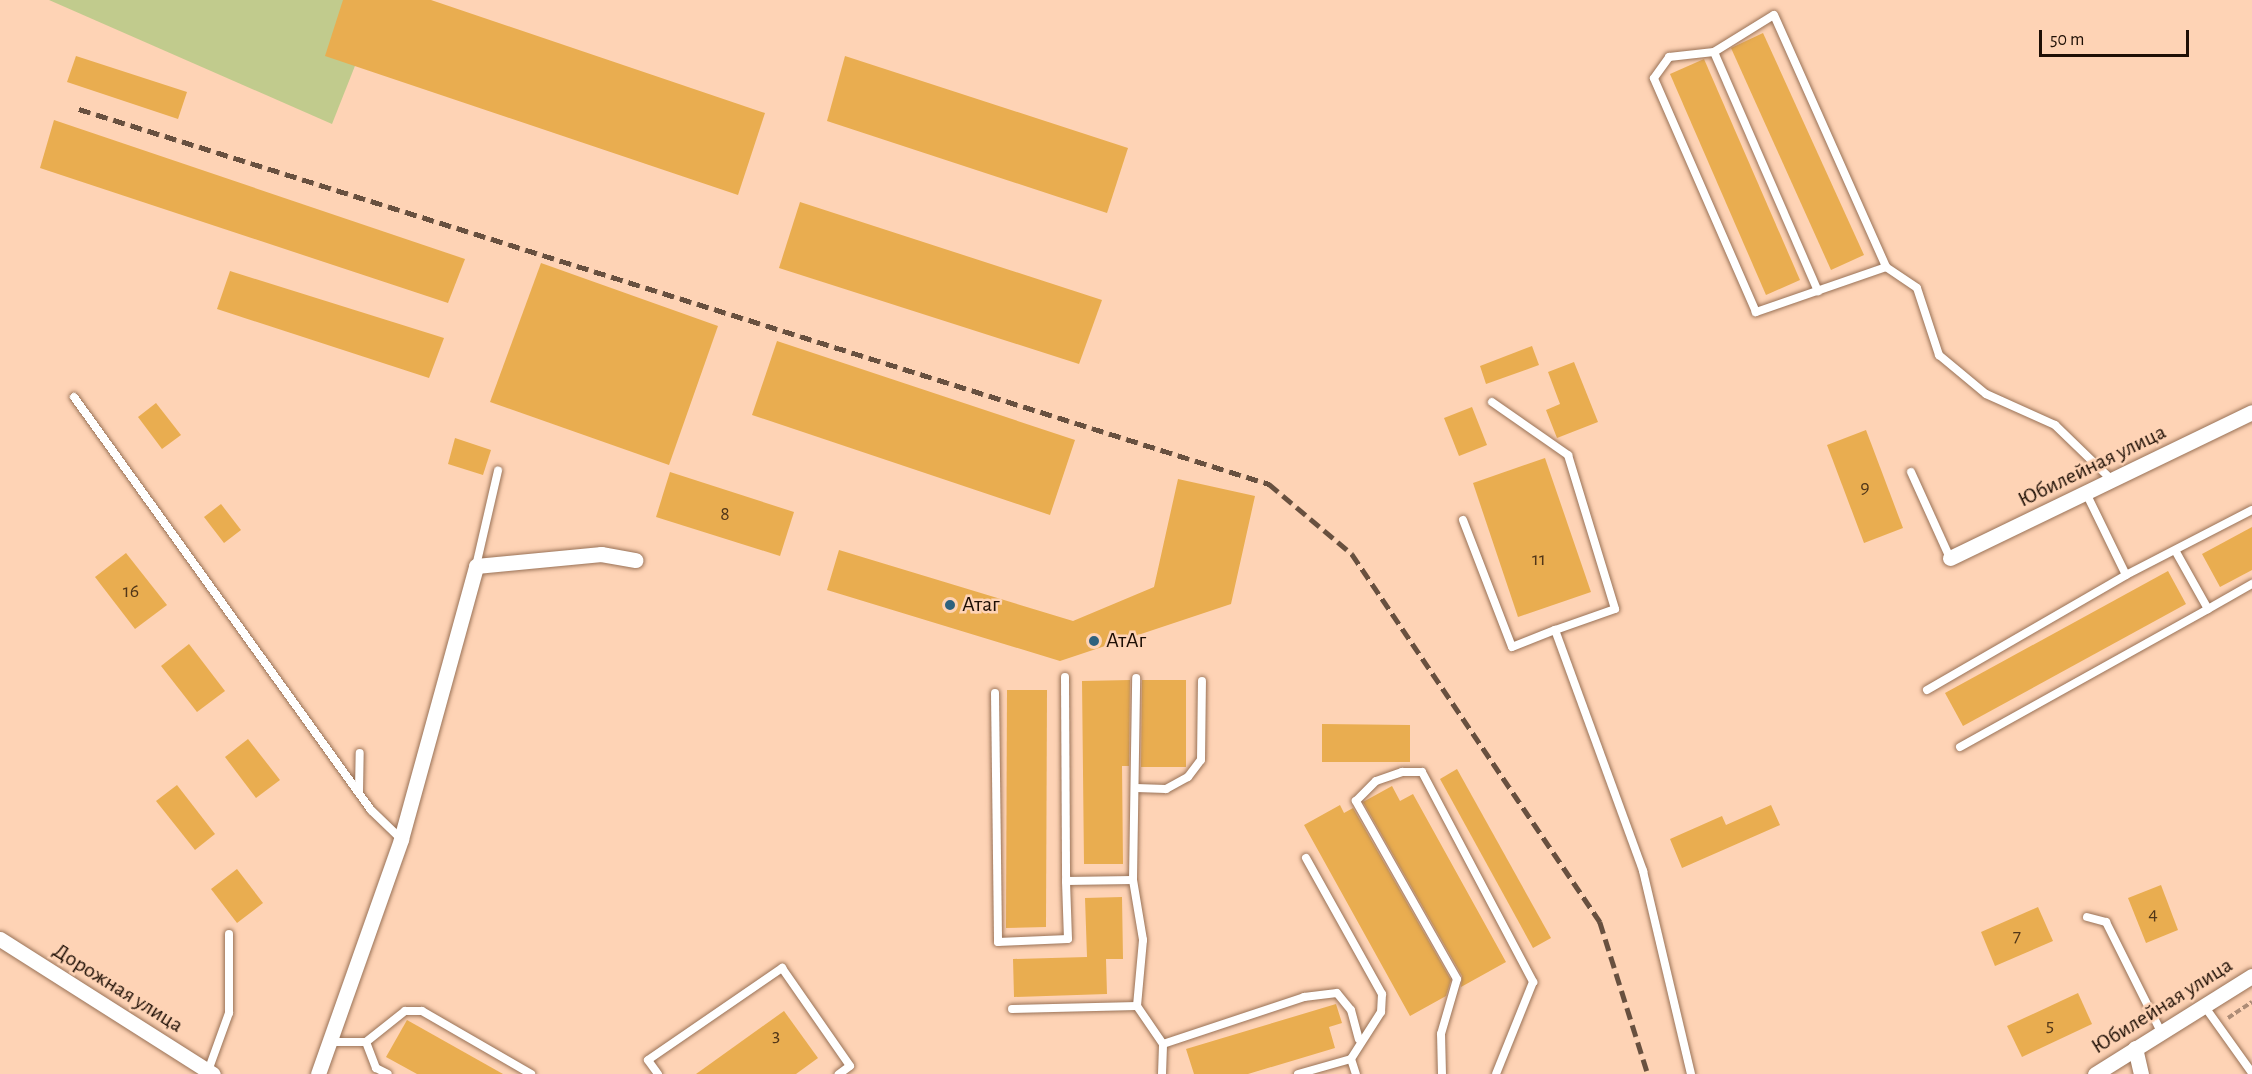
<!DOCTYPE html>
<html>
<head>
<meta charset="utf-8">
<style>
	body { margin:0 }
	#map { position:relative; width:2252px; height:1074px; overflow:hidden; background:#fed3b5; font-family:"Alegreya Sans",sans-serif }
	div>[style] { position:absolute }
	.green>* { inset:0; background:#c1cb8d }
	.building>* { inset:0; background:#e9ad50 }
	.path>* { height:4px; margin-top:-2px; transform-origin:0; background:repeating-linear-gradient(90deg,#ad8c76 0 6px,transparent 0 9px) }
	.roads { filter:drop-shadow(0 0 2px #997257) drop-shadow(0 0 2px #997257) }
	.service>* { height:8px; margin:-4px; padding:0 4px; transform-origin:4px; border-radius:4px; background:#fff }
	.minor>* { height:15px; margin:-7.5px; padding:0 7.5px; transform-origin:7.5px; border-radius:7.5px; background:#fff }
	.rail>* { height:4.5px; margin-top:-2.25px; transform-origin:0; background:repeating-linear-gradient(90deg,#68503f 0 12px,transparent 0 18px) }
	.dots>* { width:16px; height:16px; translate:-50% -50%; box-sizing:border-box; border:3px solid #fed3b5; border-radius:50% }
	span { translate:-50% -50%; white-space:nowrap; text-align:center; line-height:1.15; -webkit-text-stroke:5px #fed3b5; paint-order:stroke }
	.number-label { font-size:20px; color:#513618 }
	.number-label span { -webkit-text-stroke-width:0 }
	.street-label { font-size:22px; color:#1e0f05 }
	.poi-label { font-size:22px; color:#1e0f05 }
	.left { translate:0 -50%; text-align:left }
	.scale { position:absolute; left:2039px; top:30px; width:150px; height:27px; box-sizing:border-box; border:3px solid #1e0f05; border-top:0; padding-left:8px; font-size:18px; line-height:21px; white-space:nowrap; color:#1e0f05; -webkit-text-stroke:4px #fed3b5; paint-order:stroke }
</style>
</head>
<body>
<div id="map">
	<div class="green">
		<i style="clip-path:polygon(49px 0,381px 0,332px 124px)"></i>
	</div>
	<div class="building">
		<i style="clip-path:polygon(343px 0,431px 0,765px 113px,738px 195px,325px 56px)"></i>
		<i style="clip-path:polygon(1763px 33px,1864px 255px,1831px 270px,1731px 48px)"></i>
		<i style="clip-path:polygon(76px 56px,187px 92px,178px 119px,67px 82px)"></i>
		<i style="clip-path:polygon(845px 56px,1128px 148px,1107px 213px,827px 121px)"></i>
		<i style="clip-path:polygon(1704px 59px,1800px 280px,1766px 295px,1670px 74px)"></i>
		<i style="clip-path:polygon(54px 120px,465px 259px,448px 303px,40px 168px)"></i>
		<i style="clip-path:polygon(800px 202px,1102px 300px,1079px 364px,779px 268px)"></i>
		<i style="clip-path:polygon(541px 263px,718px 326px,669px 465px,490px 402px)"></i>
		<i style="clip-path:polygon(230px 271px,444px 338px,429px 378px,217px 309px)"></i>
		<i style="clip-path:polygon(777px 341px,1075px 440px,1050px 515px,752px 415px)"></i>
		<i style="clip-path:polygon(1532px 346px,1539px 365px,1486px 384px,1480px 366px)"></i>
		<i style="clip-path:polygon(1574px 362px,1598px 422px,1557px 438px,1546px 410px,1560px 404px,1548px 372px)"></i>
		<i style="clip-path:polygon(156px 403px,181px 435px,162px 449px,138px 417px)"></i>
		<i style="clip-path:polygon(1472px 407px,1487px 445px,1459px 456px,1444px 418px)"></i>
		<i style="clip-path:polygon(1866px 430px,1903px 528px,1864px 543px,1827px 445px)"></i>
		<i style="clip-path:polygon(455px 438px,491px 450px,483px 475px,448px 464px)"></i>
		<i style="clip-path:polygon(1545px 458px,1591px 592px,1518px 617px,1473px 483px)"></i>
		<i style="clip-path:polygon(670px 472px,794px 512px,780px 556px,656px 517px)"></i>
		<i style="clip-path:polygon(1178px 479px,1255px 496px,1231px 604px,1060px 661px,827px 590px,839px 550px,1073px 621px,1154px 587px)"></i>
		<i style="clip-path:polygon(221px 504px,241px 530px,224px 543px,204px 517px)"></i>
		<i style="clip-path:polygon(2252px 527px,2252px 570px,2220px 587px,2202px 554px)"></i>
		<i style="clip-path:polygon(126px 553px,167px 605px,135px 629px,95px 577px)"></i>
		<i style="clip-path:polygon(2168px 571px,2186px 604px,1963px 726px,1945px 693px)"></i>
		<i style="clip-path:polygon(189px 644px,225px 691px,197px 712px,161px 666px)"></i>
		<i style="clip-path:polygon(1130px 680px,1129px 766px,1122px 766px,1123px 864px,1084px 864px,1082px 681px)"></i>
		<i style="clip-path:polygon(1142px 680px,1186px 680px,1186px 767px,1141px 767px)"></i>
		<i style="clip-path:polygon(1007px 690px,1047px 690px,1046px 927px,1006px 928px)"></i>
		<i style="clip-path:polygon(1322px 724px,1410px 725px,1410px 762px,1322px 762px)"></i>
		<i style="clip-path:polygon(248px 739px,280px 780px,256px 798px,225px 757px)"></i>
		<i style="clip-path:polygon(1457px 769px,1551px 938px,1533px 948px,1440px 779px)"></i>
		<i style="clip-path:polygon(177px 785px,215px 834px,195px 850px,156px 801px)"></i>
		<i style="clip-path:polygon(1392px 786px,1400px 801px,1413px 794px,1506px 962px,1461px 987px,1462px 976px,1363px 802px)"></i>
		<i style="clip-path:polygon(1340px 805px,1344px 813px,1353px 808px,1451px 980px,1446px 996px,1410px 1016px,1304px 825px)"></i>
		<i style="clip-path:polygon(1771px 805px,1780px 825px,1682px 868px,1670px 839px,1722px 816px,1726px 825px)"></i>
		<i style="clip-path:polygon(237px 869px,263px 903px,237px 923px,211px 889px)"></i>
		<i style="clip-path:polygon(2161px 885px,2178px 930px,2146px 943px,2128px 898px)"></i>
		<i style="clip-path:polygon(1122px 897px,1123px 959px,1106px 959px,1107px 994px,1014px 997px,1013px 959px,1087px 957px,1085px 898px)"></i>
		<i style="clip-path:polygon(2038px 907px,2053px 941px,1995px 966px,1981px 932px)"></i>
		<i style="clip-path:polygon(2078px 993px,2092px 1024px,2022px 1057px,2007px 1026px)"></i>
		<i style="clip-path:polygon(1336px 1004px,1342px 1023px,1329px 1027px,1335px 1048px,1248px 1074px,1194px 1074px,1186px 1049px)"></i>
		<i style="clip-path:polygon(784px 1011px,818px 1058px,796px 1074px,696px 1074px)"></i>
		<i style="clip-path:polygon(407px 1020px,503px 1074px,417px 1074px,386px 1057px)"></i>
	</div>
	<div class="path">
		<i style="left:2228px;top:1018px;width:29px;rotate:-34deg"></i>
	</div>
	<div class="roads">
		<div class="service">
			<i style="left:1714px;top:52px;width:261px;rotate:66.5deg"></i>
			<i style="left:1886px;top:267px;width:138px;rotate:160.9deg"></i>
			<i style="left:1756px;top:312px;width:255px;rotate:-113.6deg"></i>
			<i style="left:1654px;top:78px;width:26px;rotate:-54deg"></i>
			<i style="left:1669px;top:57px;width:45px;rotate:-6.3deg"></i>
			<i style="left:1714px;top:52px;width:70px;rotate:-31.7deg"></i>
			<i style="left:1774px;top:15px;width:276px;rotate:66deg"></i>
			<i style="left:1886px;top:267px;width:37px;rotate:34deg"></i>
			<i style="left:1917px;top:288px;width:71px;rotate:71.8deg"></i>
			<i style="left:1939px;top:355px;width:61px;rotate:39.7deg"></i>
			<i style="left:1986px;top:394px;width:76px;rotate:24.2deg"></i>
			<i style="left:2055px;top:425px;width:81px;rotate:44deg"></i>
			<i style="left:74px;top:397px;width:509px;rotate:54.28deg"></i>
			<i style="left:371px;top:810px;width:42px;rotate:44deg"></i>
			<i style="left:1492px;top:402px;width:93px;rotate:34.9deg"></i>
			<i style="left:1568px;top:455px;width:161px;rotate:73deg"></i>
			<i style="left:1615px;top:609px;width:64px;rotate:160.7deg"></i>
			<i style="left:1911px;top:472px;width:94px;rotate:65.6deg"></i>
			<i style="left:2087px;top:495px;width:89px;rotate:64deg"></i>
			<i style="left:1463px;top:520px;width:136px;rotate:68.9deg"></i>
			<i style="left:1512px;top:647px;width:46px;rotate:-21.6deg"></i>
			<i style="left:1555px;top:630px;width:257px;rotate:69.9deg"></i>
			<i style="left:1643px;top:871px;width:209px;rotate:76.7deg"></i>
			<i style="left:476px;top:566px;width:98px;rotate:-77deg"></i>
			<i style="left:2208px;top:609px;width:51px;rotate:-29.6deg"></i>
			<i style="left:1065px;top:677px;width:204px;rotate:89.7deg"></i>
			<i style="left:1927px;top:690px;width:230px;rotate:-30deg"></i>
			<i style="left:2126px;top:575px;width:142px;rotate:-27.3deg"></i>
			<i style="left:995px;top:693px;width:249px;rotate:89.3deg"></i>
			<i style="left:998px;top:942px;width:70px;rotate:-2.5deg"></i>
			<i style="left:1068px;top:939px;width:58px;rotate:-92deg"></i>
			<i style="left:1066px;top:881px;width:67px;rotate:-0.9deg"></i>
			<i style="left:1133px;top:880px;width:61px;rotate:80.5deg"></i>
			<i style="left:1143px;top:940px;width:66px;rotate:95.2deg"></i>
			<i style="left:1137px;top:1006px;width:46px;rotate:55.6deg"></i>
			<i style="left:1960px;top:747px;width:284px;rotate:-29.1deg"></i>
			<i style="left:2208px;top:609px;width:65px;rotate:-119.3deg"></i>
			<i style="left:1136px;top:788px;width:30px;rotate:2deg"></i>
			<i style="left:1166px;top:789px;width:25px;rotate:-29deg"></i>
			<i style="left:1188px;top:777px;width:21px;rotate:-53deg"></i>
			<i style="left:1201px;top:760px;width:79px;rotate:-89.3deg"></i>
			<i style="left:359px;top:792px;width:39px;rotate:-89deg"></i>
			<i style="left:1306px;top:858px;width:156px;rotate:60.8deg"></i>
			<i style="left:1382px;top:994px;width:18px;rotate:93deg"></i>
			<i style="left:1381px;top:1012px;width:56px;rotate:122.6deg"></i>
			<i style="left:1351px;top:1059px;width:16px;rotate:72deg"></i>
			<i style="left:1133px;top:880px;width:202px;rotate:-89.1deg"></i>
			<i style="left:2087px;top:917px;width:20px;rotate:15deg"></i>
			<i style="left:2106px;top:922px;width:123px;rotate:63.4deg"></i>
			<i style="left:2205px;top:1007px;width:81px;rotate:54.5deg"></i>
			<i style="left:1012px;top:1009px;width:125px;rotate:-1.4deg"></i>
			<i style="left:331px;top:1042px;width:35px"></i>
			<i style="left:366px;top:1042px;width:28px;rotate:69deg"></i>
			<i style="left:376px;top:1068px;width:13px;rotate:27deg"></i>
			<i style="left:366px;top:1042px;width:50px;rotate:-38.5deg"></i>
			<i style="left:405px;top:1011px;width:17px"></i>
			<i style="left:422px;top:1011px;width:126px;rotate:30deg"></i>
			<i style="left:208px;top:1071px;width:62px;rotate:-70.1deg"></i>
			<i style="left:229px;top:1013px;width:79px;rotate:-90deg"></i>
			<i style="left:658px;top:1074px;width:17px;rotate:-126deg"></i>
			<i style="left:648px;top:1060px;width:163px;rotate:-34.5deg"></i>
			<i style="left:782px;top:968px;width:119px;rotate:55.2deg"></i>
			<i style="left:850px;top:1066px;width:14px;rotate:144deg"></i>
			<i style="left:1162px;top:1074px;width:30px;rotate:-88deg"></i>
			<i style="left:1163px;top:1044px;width:149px;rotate:-18.4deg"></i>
			<i style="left:1304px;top:997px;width:33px;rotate:-7deg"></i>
			<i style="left:1337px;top:993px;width:22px;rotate:51deg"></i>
			<i style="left:1351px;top:1010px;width:30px;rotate:75deg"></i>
			<i style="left:1298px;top:1074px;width:55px;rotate:-15.8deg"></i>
			<i style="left:1442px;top:1074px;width:40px;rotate:-91.4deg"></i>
			<i style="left:1441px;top:1034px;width:57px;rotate:-73.8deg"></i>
			<i style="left:1457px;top:979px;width:205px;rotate:-119.6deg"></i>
			<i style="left:1356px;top:801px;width:28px;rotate:-45deg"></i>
			<i style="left:1376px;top:781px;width:28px;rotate:-19deg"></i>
			<i style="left:1402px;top:772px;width:20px"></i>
			<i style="left:1422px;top:772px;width:238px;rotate:62.1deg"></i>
			<i style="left:1533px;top:982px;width:99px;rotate:111.9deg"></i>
		</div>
		<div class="minor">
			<i style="left:1950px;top:558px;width:335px;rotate:-25.8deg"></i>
			<i style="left:0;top:939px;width:252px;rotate:32.4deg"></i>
			<i style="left:2135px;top:1048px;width:27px;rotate:77deg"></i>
			<i style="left:318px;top:1074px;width:249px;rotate:-70.5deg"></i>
			<i style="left:401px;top:839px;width:283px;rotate:-74.6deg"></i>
			<i style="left:476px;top:566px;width:126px;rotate:-5.5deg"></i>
			<i style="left:601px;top:554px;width:35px;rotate:10deg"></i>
			<i style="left:2095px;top:1074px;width:185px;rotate:-32deg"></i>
		</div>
	</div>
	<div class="rail">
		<i style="left:79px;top:109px;width:1248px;rotate:17.49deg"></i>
		<i style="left:1269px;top:484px;width:109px;rotate:40.1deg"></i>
		<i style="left:1352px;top:554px;width:444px;rotate:56deg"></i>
		<i style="left:1600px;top:922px;width:159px;rotate:72.5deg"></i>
	</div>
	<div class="dots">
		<i style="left:950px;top:605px;background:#2e627e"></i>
		<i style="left:1094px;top:641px;background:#2e627e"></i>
	</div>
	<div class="number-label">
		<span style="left:1865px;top:487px">9</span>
		<span style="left:725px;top:514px">8</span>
		<span style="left:1539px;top:559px">11</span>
		<span style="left:131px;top:591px">16</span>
		<span style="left:2153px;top:914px">4</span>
		<span style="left:2017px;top:936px">7</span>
		<span style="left:2050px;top:1025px">5</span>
		<span style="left:776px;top:1035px">3</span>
	</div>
	<div class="street-label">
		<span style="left:2092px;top:466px;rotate:-26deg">Юбилейная улица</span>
		<span style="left:118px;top:988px;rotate:32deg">Дорожная улица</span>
		<span style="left:2162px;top:1006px;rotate:-32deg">Юбилейная улица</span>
	</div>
	<div class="poi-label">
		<span class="left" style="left:962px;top:605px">Атаг</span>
		<span class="left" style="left:1106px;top:641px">АтАг</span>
	</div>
	<div class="scale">50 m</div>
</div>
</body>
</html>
